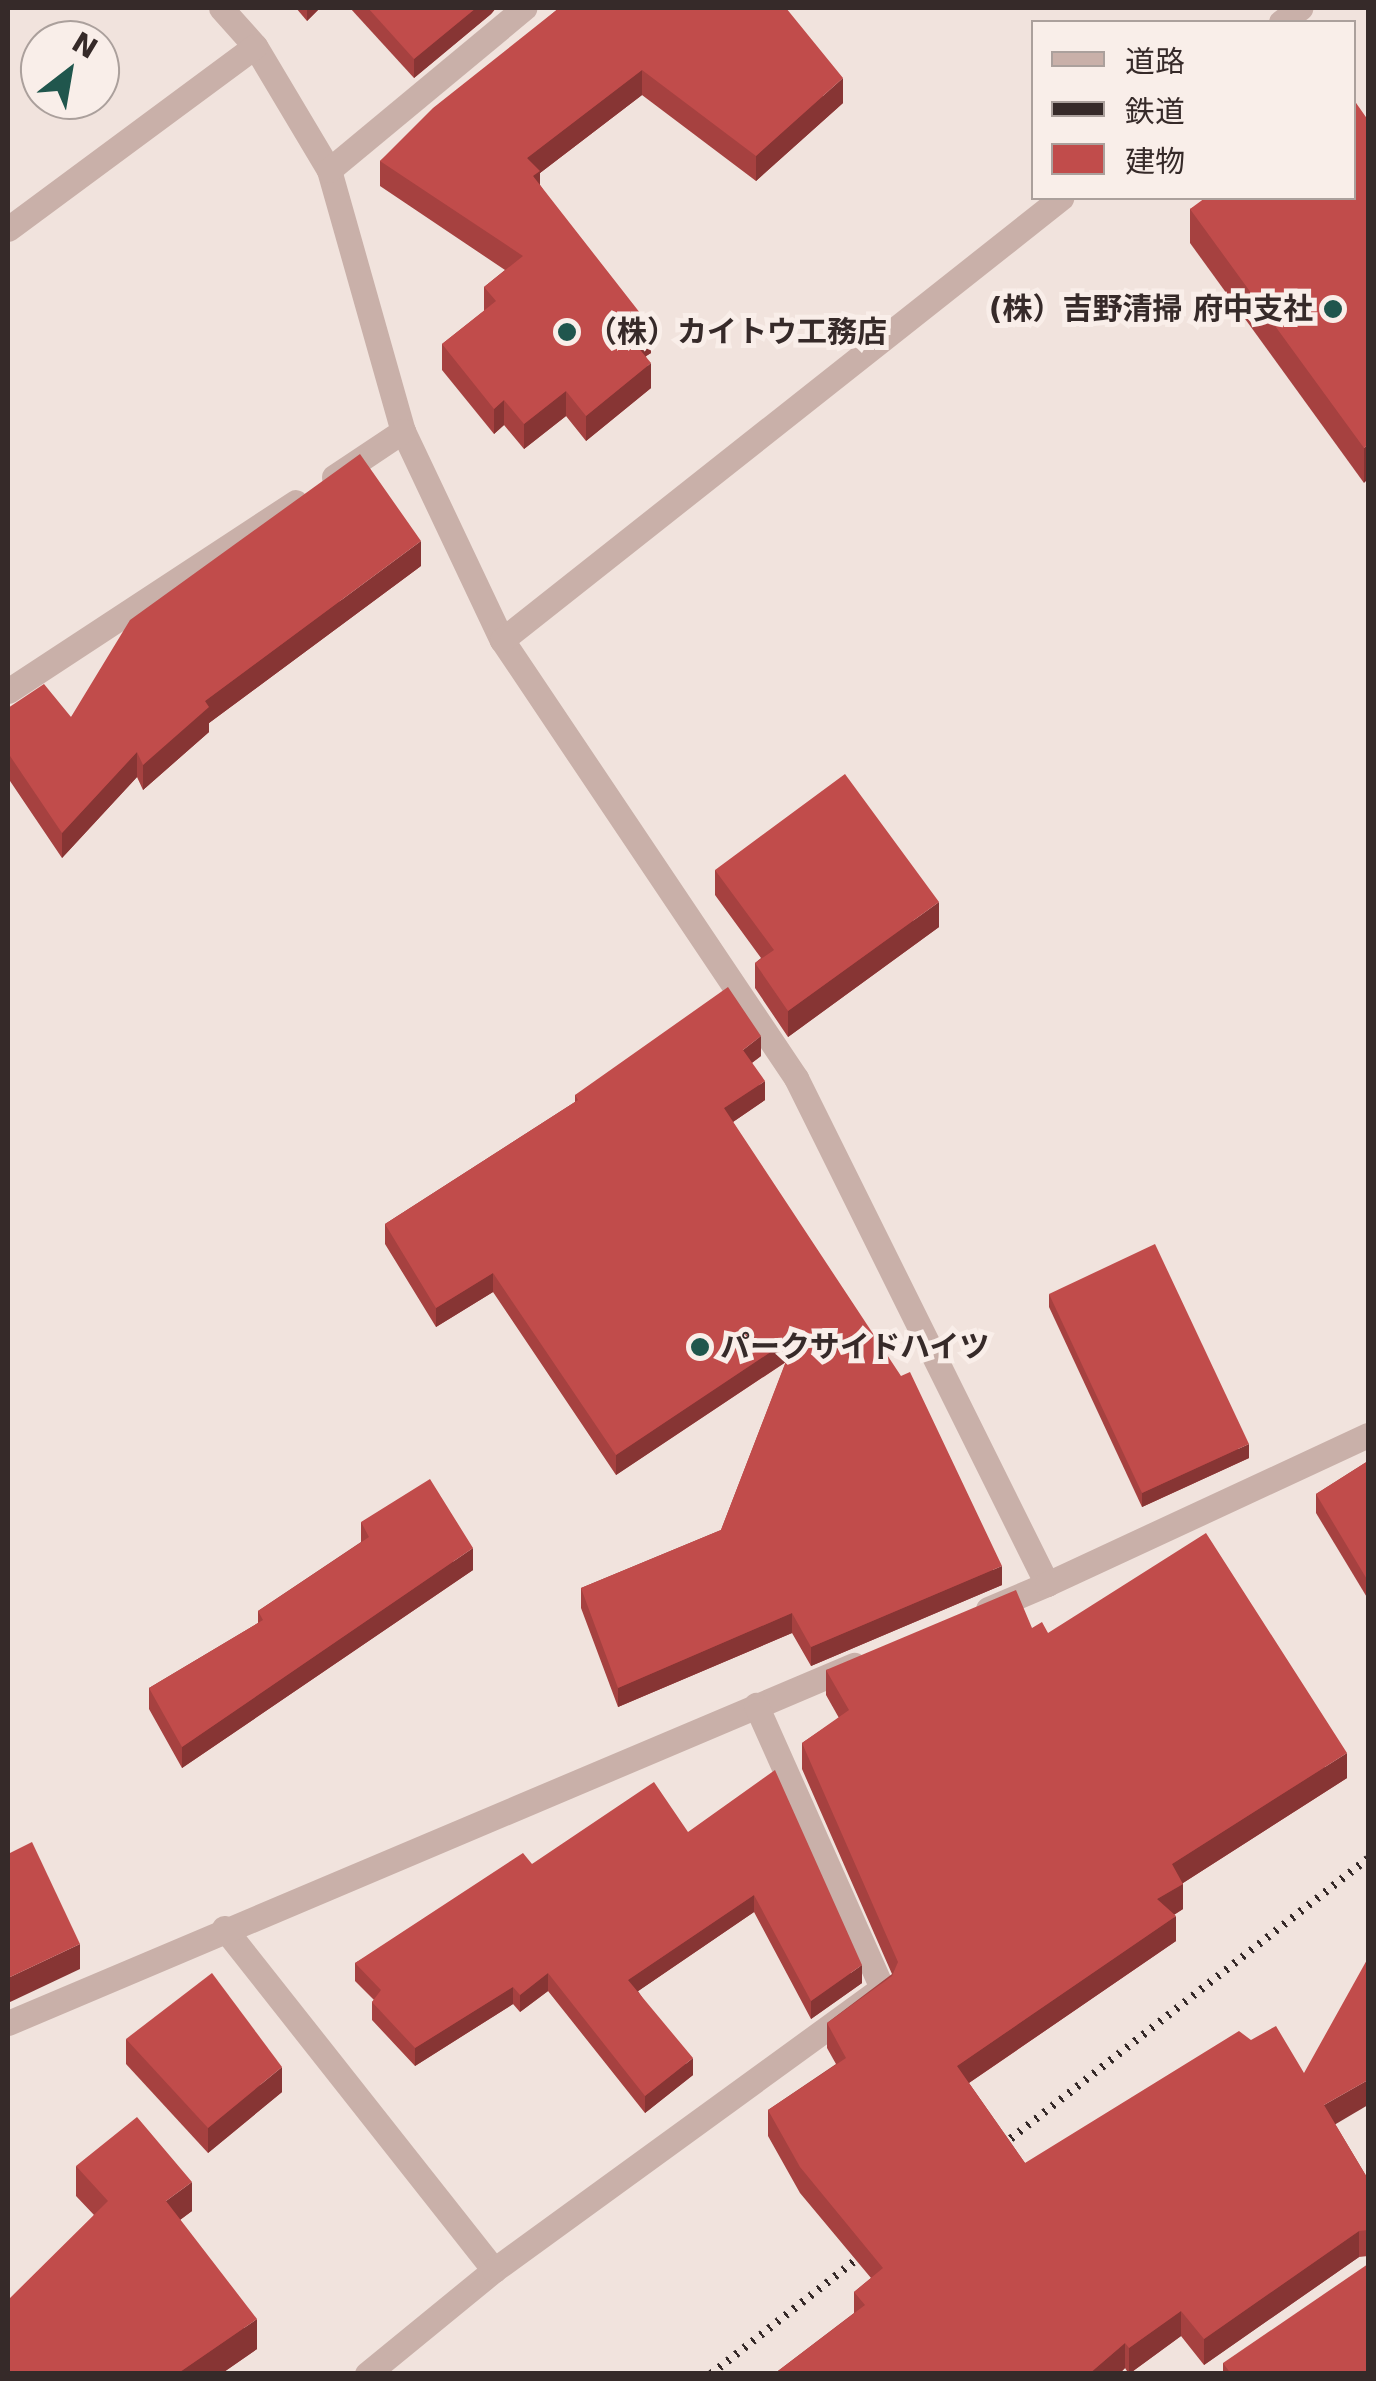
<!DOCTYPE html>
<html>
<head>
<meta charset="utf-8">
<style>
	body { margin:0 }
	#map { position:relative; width:1376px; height:2381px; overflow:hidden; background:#f1e3dd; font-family:"DejaVu Sans","Noto Sans JP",sans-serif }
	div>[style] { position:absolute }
	.minor>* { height:25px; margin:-12.5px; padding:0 12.5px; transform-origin:12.5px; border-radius:12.5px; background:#c9b0a9 }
	.rail>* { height:8px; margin-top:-4px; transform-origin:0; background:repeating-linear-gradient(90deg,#362a29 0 2.5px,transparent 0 10.5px) }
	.wall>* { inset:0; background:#a64140 }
	.shaded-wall>* { inset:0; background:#873534 }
	.building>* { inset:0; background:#c14c4b }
	.dots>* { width:28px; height:28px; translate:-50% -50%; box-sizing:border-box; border:5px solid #f9eee9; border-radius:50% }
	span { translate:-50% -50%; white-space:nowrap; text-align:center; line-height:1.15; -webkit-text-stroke:10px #f9eee9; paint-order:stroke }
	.poi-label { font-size:30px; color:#362a29; font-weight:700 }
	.right { translate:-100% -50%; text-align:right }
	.left { translate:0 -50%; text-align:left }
	.frame { position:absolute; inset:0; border:10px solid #362a29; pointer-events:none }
	.legend { position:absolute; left:1031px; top:20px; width:325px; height:180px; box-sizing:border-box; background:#f9eee9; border:2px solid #aba09c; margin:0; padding:12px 18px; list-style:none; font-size:30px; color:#362a29 }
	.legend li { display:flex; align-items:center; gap:20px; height:50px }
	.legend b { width:50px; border:2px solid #aba09c }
	.north { position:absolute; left:20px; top:20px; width:100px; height:100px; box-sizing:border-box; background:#f9eee9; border:2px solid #aba09c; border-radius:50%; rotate:31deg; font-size:28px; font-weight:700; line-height:40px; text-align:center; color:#362a29 }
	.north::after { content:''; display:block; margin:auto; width:35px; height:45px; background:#20564d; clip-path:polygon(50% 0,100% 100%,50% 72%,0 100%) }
</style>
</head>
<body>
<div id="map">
	<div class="minor">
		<i style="left:221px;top:8px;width:51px;rotate:48.2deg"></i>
		<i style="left:255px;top:46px;width:144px;rotate:59.2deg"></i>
		<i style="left:329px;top:170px;width:271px;rotate:74.2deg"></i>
		<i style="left:403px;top:431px;width:231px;rotate:64.7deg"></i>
		<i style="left:502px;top:640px;width:528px;rotate:56.13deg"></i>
		<i style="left:796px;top:1078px;width:565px;rotate:63.62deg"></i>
		<i style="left:1047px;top:1584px;width:64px;rotate:157deg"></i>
		<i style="left:1281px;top:22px;width:24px;rotate:-36deg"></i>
		<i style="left:329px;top:170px;width:254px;rotate:-39.7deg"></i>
		<i style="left:8px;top:229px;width:307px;rotate:-36.5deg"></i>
		<i style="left:334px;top:477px;width:83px;rotate:-33.7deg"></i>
		<i style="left:502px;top:640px;width:713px;rotate:-38.33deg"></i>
		<i style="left:8px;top:691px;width:344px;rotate:-33.3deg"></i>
		<i style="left:1047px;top:1584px;width:354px;rotate:-24.9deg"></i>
		<i style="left:224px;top:1928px;width:436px;rotate:51.7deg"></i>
		<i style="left:8px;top:2023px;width:919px;rotate:-22.94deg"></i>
		<i style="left:367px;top:2374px;width:164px;rotate:-39.3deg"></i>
		<i style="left:494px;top:2270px;width:480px;rotate:-36deg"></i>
		<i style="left:882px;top:1988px;width:310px;rotate:-114deg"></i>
	</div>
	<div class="rail">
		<i style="left:986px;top:2158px;width:485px;rotate:-38.1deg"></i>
		<i style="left:711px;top:2374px;width:210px;rotate:-38.2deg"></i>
	</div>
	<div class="wall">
		<i style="clip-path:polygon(296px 8px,320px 8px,307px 21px)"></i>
		<i style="clip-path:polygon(350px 8px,496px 8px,491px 14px,414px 78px)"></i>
		<i style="clip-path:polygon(559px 8px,843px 103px,756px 181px,642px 95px,540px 173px,540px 185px,651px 353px,646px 356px,651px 388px,586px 441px,566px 416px,524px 449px,504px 425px,494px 434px,442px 370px,442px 344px,484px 311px,484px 287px,505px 270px,380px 186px,380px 161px)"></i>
		<i style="clip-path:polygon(1368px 120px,1364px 483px,1190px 243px,1190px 209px)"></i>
		<i style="clip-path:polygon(421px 566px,209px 723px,209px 732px,143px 790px,137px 777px,62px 858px,8px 778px,8px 708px,71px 717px)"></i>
		<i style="clip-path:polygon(715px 870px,939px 927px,788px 1037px,755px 988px,755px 963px,761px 958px,715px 895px)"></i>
		<i style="clip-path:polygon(761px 1056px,752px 1063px,765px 1100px,733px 1122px,1002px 1585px,811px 1666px,792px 1633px,618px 1707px,581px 1608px,581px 1588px,721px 1530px,786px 1362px,616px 1475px,493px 1292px,436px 1327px,385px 1244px,385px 1224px,575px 1102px,575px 1095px)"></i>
		<i style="clip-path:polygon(1049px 1294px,1249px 1458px,1142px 1507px,1049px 1307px)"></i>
		<i style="clip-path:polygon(1368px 1461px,1368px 1599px,1316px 1513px,1316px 1494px)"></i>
		<i style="clip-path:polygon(361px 1522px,473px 1570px,182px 1768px,149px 1709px,149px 1688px,258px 1623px,258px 1611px,361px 1542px)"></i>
		<i style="clip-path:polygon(1032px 1628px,1048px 1633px,1347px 1778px,1183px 1883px,1183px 1909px,1174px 1915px,1176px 1941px,969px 2083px,1025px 2163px,1335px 2124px,1368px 2179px,1368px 2256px,1359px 2257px,1204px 2365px,1181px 2336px,1129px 2374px,1125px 2368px,1119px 2374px,774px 2374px,854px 2313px,854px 2292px,871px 2278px,800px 2193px,768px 2136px,768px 2110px,836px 2064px,827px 2048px,827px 2023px,892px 1974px,802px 1769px,802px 1743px,839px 1718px,826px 1695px,826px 1670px)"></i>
		<i style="clip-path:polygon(688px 1832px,862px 1983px,811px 2019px,754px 1912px,638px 1991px,693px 2075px,645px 2113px,548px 1991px,520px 2012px,513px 2004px,415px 2066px,372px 2020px,372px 2002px,374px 2000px,355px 1981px,355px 1963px,532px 1864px)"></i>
		<i style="clip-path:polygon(126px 2039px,282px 2092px,208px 2153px,126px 2064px)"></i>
		<i style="clip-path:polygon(76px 2166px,192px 2211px,180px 2220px,257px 2349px,221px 2374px,8px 2374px,94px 2215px,76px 2196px)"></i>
		<i style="clip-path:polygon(1223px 2363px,1368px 2374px,1223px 2374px)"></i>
	</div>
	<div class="shaded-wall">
		<i style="clip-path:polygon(307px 8px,320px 8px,307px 21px)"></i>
		<i style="clip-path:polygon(476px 8px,496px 8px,491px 14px,414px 78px,414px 59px)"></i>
		<i style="clip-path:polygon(642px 70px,642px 95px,540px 173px,540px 196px,527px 158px)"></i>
		<i style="clip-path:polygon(843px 78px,843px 103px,756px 181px,756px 156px)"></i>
		<i style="clip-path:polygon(651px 327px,651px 353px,632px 365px,632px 340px)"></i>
		<i style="clip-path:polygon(651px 363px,651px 388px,586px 441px,586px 416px)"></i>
		<i style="clip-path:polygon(566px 391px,566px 416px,524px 449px,524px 424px)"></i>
		<i style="clip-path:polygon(504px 400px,504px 425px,494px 434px,494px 409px)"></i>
		<i style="clip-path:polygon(1368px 445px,1368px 479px,1364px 483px,1364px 448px)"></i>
		<i style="clip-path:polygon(421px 541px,421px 566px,209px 723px,209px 732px,143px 790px,143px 765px,205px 701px)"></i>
		<i style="clip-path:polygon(137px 752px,137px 777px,62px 858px,62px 833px)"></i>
		<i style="clip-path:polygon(939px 902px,939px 927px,788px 1037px,788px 1011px)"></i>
		<i style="clip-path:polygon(761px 1036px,761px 1056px,743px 1069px,743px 1050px)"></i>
		<i style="clip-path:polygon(765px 1081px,765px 1100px,724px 1128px,724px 1108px)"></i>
		<i style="clip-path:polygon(493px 1273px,493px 1292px,436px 1327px,436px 1308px)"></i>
		<i style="clip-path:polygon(796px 1335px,796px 1355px,616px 1475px,616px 1455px)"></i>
		<i style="clip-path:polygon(1249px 1444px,1249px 1458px,1142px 1507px,1142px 1493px)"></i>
		<i style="clip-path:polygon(473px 1548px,473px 1570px,182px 1768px,182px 1747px)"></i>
		<i style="clip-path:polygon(1002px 1566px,1002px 1585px,811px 1666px,811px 1647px)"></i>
		<i style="clip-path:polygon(792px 1613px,792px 1633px,618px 1707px,618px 1688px)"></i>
		<i style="clip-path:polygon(1347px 1753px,1347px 1778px,1172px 1890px,1172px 1864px)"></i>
		<i style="clip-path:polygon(1183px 1884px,1183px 1909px,1157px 1925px,1157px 1899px)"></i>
		<i style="clip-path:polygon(754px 1895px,754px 1912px,628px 1998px,628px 1980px)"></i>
		<i style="clip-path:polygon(1176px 1916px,1176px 1941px,957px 2091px,957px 2066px)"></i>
		<i style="clip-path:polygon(80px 1944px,80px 1969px,8px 2003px,8px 1978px)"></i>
		<i style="clip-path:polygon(862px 1965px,862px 1983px,811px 2019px,811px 2001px)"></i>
		<i style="clip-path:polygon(548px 1973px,548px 1991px,520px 2012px,520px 1995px)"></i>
		<i style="clip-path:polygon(513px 1987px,513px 2004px,415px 2066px,415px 2048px)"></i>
		<i style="clip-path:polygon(693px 2058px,693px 2075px,645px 2113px,645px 2096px)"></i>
		<i style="clip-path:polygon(282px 2067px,282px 2092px,208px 2153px,208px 2128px)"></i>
		<i style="clip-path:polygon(1368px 2080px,1368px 2105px,1324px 2131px,1324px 2105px)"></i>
		<i style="clip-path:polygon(192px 2182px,192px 2211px,166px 2230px,166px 2201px)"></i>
		<i style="clip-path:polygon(1359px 2231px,1359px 2257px,1204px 2365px,1204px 2339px)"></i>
		<i style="clip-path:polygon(1181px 2311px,1181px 2336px,1129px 2374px,1129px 2348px)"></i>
		<i style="clip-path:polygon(257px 2319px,257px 2349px,221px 2374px,177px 2374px)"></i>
		<i style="clip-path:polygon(1125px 2343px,1125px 2368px,1119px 2374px,1089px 2374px)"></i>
	</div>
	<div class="building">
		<i style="clip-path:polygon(368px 8px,476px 8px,414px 59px)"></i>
		<i style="clip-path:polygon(559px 8px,786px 8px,843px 78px,756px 156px,642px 70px,527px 158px,540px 171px,533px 176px,651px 327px,632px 340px,651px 363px,586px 416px,566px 391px,524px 424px,504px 400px,494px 409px,442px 344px,496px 301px,484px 287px,523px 256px,380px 161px,433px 108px)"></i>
		<i style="clip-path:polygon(1354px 100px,1368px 120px,1368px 445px,1364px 448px,1190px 209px,1205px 198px,1354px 198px)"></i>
		<i style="clip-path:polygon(360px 454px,421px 541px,205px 701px,209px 707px,143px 765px,137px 752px,62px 833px,8px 753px,8px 708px,44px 684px,71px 717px,130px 620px)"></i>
		<i style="clip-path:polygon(845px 774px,939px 902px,788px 1011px,755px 963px,774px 950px,715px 870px)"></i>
		<i style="clip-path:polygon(728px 987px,761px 1036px,743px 1050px,765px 1081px,724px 1108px,901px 1376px,910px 1372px,1002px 1566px,811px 1647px,792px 1613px,618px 1688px,581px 1588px,721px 1530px,796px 1335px,616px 1455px,493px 1273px,436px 1308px,385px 1224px,578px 1100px,575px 1095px)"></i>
		<i style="clip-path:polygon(1155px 1244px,1249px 1444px,1142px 1493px,1049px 1294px)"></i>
		<i style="clip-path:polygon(1368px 1461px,1368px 1581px,1316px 1494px)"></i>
		<i style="clip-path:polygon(430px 1479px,473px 1548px,182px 1747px,149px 1688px,263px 1620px,258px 1611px,369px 1537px,361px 1522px)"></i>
		<i style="clip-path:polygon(1206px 1533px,1347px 1753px,1172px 1864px,1183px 1884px,1157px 1899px,1176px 1916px,957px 2066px,1025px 2163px,1239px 2031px,1251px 2040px,1276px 2026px,1304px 2073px,1368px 1958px,1368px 2080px,1324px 2105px,1368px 2179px,1368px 2230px,1359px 2231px,1204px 2339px,1181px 2311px,1129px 2348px,1125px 2343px,1089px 2374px,774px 2374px,865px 2305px,854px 2292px,883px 2268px,800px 2167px,768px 2110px,846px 2058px,827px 2023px,892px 1976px,898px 1962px,802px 1743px,849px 1710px,826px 1670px,1016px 1590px,1032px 1628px,1042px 1622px,1048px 1633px)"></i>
		<i style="clip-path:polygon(775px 1770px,862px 1965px,811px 2001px,754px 1895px,628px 1980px,693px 2058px,645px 2096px,548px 1973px,520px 1995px,513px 1987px,415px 2048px,372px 2002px,381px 1990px,355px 1963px,523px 1853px,532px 1864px,654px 1782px,688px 1832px)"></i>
		<i style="clip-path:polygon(32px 1842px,80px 1944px,8px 1978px,8px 1854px)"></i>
		<i style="clip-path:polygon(212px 1973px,282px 2067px,208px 2128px,126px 2039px)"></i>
		<i style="clip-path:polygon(137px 2117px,192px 2182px,166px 2201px,257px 2319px,177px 2374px,8px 2374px,8px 2300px,108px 2201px,76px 2166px)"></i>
		<i style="clip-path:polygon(1368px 2264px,1368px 2374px,1231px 2374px,1223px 2363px)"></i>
	</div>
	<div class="dots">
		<i style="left:1333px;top:309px;background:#20564d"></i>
		<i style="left:567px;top:332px;background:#20564d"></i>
		<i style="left:700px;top:1347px;background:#20564d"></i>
	</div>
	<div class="poi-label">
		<span class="right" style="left:1313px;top:309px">(株）吉野清掃 府中支社</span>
		<span class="left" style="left:587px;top:332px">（株）カイトウ工務店</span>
		<span class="left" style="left:720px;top:1347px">パークサイドハイツ</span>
	</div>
	<div class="frame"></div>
	<ul class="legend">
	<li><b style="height:12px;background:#c9b0a9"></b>道路</li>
	<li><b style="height:12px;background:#362a29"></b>鉄道</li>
	<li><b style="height:28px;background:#c14c4b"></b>建物</li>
	</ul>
	<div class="north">N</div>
</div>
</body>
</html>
